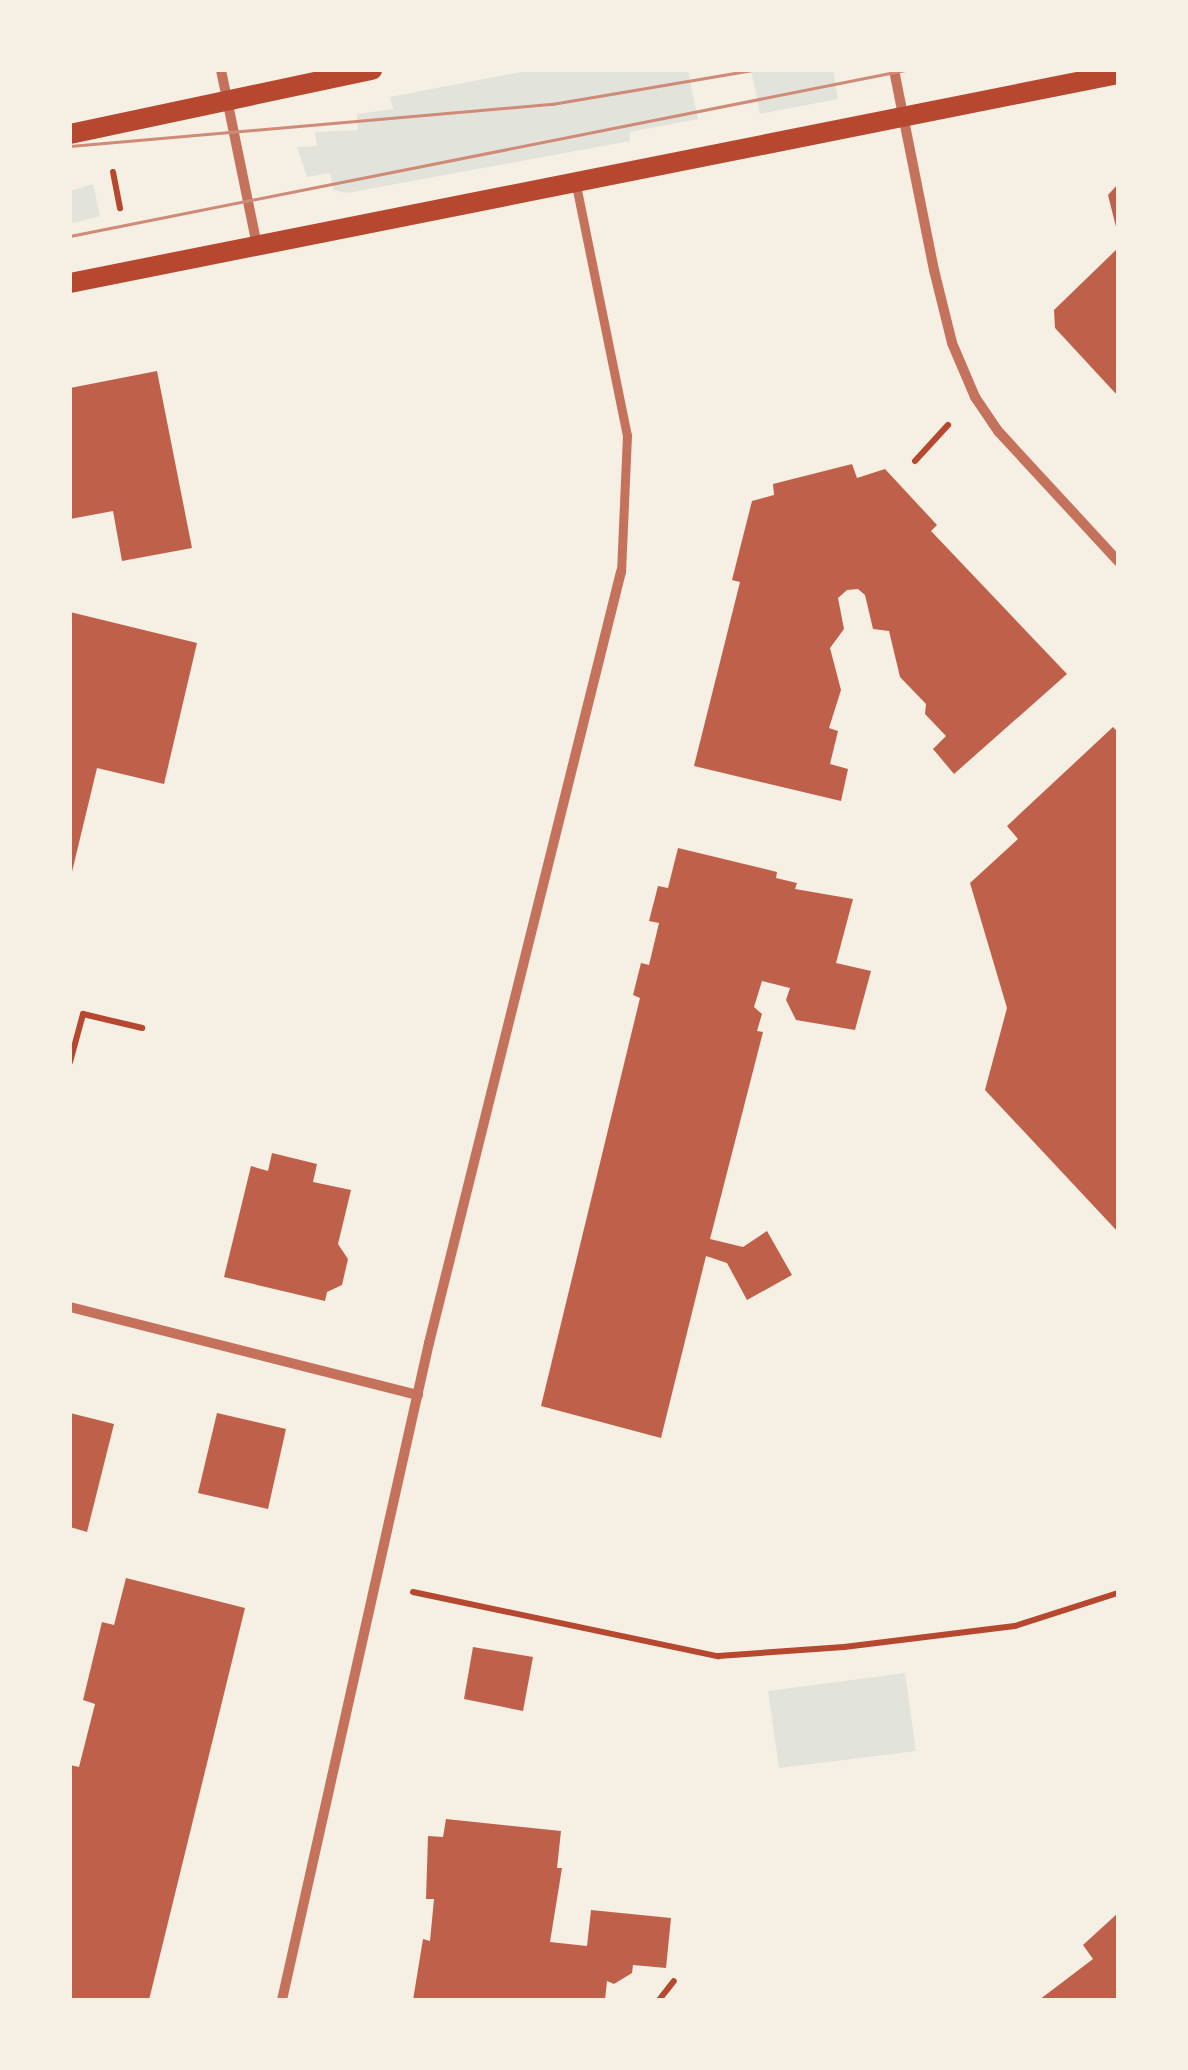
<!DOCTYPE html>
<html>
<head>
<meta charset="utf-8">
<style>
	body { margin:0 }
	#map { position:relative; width:1188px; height:2070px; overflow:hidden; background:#f6efe4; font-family:"Archivo Narrow",sans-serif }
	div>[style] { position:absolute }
	.green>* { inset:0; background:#e2e4dc }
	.building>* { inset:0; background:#bf614a }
	.path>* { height:6px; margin:-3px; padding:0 3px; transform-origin:3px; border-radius:3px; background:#b5482f }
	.pedestrian>* { height:9px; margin:-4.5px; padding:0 4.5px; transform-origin:4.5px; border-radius:4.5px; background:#c5725c }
	.minor>* { height:10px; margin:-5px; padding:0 5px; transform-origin:5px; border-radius:5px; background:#c5725c }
	.secondary>* { height:20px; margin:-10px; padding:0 10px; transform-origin:10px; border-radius:10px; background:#b5482f }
	.tram>* { height:2.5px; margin:-1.25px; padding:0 1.25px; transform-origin:1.25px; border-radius:1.25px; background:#cf8b77 }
	span { translate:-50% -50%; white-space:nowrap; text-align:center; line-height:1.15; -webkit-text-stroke:9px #f6efe4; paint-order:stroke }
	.frame { position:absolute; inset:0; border:72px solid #f6efe4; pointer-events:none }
</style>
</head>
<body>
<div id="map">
	<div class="green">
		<i style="clip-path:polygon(531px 70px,688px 70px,698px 119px,630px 132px,630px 141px,347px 193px,333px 190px,330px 173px,307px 177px,297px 147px,317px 146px,315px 132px,358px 130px,357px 114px,393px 109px,390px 97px)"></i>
		<i style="clip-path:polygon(751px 70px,833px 70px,838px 99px,760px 114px)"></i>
		<i style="clip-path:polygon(93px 184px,100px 216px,70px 224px,70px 191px)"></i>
		<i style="clip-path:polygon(905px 1673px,916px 1751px,779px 1768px,768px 1691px)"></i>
	</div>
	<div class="building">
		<i style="clip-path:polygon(1118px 184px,1118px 235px,1108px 195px)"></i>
		<i style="clip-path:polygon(1118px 248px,1118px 396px,1055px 328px,1054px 310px)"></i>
		<i style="clip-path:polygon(157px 371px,192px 548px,122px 561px,113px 511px,70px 519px,70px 388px)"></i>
		<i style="clip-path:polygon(852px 464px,857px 478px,885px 469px,937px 525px,931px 531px,1067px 674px,954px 774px,933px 749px,946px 736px,925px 714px,926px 704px,900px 677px,889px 631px,873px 629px,865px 595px,858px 589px,847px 590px,838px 598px,844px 629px,830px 648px,841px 690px,829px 728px,838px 731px,830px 764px,848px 769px,841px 801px,694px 766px,740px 582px,732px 580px,752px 501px,774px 495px,773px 484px)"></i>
		<i style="clip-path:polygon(70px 612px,197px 643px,164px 784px,97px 768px,71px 876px)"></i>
		<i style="clip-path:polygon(1113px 727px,1118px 732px,1118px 1232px,985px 1090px,1007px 1008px,970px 883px,1018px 839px,1007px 826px)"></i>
		<i style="clip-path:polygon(678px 848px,777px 872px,776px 878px,797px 883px,795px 889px,853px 899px,836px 963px,871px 971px,855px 1030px,796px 1020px,786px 1000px,790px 988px,762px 981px,754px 1007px,762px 1014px,757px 1031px,763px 1032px,710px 1239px,743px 1247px,767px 1231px,792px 1275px,747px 1300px,727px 1263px,706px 1256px,661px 1438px,541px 1406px,640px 998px,633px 995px,641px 963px,649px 965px,659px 923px,649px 921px,658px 886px,668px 888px)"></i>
		<i style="clip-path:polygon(272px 1153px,317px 1164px,313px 1182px,351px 1190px,338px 1244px,348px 1259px,342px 1285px,327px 1292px,325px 1301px,224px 1277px,251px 1166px,268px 1171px)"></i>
		<i style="clip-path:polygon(70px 1413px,114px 1424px,87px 1532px,70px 1527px)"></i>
		<i style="clip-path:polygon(217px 1413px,286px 1429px,268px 1509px,198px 1493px)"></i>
		<i style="clip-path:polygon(126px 1578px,245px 1608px,149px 2000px,70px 2000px,70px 1765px,79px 1767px,95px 1704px,83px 1700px,102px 1622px,114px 1625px)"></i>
		<i style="clip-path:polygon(473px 1647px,533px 1657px,523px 1711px,464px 1699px)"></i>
		<i style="clip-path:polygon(446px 1819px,561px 1831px,557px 1868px,562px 1868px,550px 1942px,587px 1946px,591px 1910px,671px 1918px,666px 1968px,633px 1965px,632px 1973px,614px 1984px,607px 1981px,605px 2000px,413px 2000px,423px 1939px,430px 1941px,434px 1899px,426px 1899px,428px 1836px,443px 1837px)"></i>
		<i style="clip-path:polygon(1118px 1913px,1118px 2000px,1039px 2000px,1093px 1959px,1083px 1945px)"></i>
	</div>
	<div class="path">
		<i style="left:113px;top:172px;width:37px;rotate:79deg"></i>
		<i style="left:915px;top:461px;width:49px;rotate:-47.5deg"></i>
		<i style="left:70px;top:1062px;width:50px;rotate:-74.8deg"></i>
		<i style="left:83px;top:1014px;width:61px;rotate:13.3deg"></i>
		<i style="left:413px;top:1592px;width:312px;rotate:11.9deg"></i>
		<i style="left:718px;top:1656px;width:126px;rotate:-4.1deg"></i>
		<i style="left:844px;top:1647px;width:172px;rotate:-7deg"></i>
		<i style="left:1015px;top:1626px;width:108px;rotate:-17.8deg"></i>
		<i style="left:659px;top:2000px;width:24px;rotate:-52deg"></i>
	</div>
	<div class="pedestrian">
		<i style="left:576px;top:185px;width:255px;rotate:78.5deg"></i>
		<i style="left:627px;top:435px;width:137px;rotate:92.5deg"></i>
	</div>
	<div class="minor">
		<i style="left:221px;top:70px;width:180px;rotate:78.4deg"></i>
		<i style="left:894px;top:70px;width:204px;rotate:78.7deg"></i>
		<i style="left:934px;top:270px;width:75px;rotate:76.1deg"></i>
		<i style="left:952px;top:343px;width:59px;rotate:66.9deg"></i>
		<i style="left:975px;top:397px;width:41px;rotate:55.9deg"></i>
		<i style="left:998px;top:431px;width:177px;rotate:47.3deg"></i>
		<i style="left:70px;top:1307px;width:359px;rotate:14.2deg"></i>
		<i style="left:282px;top:2000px;width:673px;rotate:-77.39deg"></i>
		<i style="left:429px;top:1343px;width:795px;rotate:-76.02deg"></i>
	</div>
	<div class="secondary">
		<i style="left:70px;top:134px;width:309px;rotate:-12deg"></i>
		<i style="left:70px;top:283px;width:1069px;rotate:-11.28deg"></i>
	</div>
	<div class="tram">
		<i style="left:70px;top:146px;width:484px;rotate:-5deg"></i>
		<i style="left:552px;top:104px;width:203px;rotate:-9.6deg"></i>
		<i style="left:70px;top:236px;width:851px;rotate:-11.24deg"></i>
	</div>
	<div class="frame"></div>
</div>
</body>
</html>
